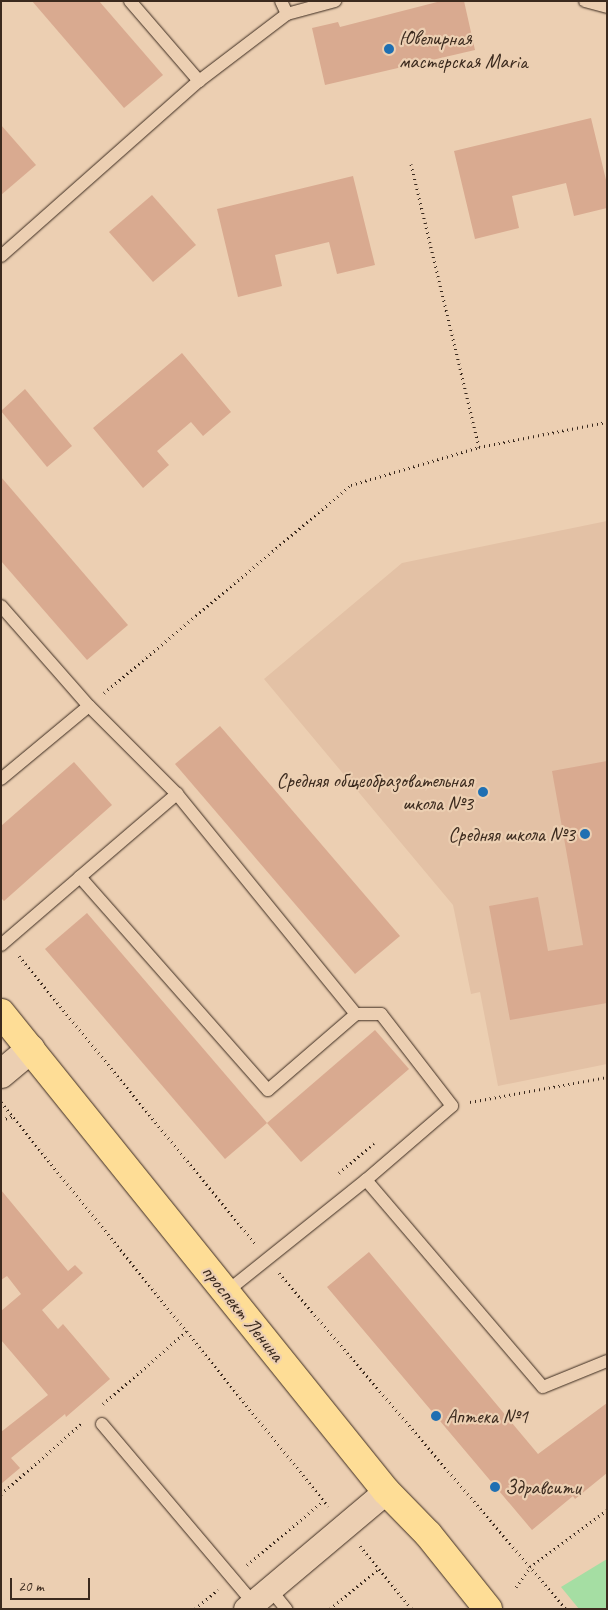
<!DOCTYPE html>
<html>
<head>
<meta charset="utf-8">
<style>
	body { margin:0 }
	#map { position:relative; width:608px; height:1610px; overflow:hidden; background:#eccfb2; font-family:Caveat,sans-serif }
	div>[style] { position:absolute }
	.built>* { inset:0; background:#e3c1a5 }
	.green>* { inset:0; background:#a5dea3 }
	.building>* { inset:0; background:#d9aa90 }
	.path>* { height:3px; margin-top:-1.5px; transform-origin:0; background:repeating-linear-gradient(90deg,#3b2a1e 0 1px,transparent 0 5px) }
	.roads { filter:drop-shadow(0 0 1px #3b2a1e) drop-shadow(0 0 1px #3b2a1e) }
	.service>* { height:12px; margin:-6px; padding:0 6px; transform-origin:6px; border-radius:6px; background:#eccfb2 }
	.minor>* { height:25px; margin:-12.5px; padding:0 12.5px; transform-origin:12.5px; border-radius:12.5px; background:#eccfb2 }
	.tertiary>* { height:28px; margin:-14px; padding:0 14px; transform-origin:14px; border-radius:14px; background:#eccfb2 }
	.primary>* { height:28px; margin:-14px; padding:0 14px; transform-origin:14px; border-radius:14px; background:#fedd96 }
	.dots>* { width:14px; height:14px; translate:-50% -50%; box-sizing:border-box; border:2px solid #eccfb2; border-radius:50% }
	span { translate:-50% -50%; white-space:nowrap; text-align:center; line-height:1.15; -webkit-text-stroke:4.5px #eccfb2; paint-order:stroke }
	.poi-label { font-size:20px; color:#3b2a1e }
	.left { translate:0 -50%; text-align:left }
	.right { translate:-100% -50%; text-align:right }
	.street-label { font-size:20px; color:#3b2a1e }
	.frame { position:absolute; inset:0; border:2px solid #3b2a1e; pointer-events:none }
	.scale { position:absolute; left:10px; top:1578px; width:80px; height:22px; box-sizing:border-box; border:2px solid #3b2a1e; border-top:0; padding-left:6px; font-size:15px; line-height:18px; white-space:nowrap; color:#3b2a1e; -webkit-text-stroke:4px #eccfb2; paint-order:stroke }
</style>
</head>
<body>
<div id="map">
	<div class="built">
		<i style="clip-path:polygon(607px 521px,607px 1064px,498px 1086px,480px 992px,471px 994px,453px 905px,264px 679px,402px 563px)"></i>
	</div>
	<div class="green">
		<i style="clip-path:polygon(607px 1559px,607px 1609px,579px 1609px,561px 1587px)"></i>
	</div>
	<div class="building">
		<i style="clip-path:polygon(32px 1px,99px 1px,163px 75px,124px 108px)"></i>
		<i style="clip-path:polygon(441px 1px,464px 1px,475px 50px,325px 85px,312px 28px,338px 22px,340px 27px)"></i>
		<i style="clip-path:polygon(591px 118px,607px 184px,607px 208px,574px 216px,566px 183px,512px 196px,519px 228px,475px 239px,454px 151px)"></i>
		<i style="clip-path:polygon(1px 125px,36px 165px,1px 195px)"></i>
		<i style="clip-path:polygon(353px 176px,375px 265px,337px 274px,329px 242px,275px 255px,282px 286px,238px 297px,217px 209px)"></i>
		<i style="clip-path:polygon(152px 195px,196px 245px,153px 282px,109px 232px)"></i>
		<i style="clip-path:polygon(182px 353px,231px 412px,203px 436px,191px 422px,157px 451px,169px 465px,143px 488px,93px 428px)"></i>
		<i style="clip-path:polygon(25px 389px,72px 446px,47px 467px,1px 411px)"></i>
		<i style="clip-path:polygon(1px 477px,128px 625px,87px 660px,1px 561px)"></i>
		<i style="clip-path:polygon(220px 726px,400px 936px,355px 974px,175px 764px)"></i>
		<i style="clip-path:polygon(607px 761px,607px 1003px,510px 1020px,489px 906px,538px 897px,548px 951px,583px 945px,552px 771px)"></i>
		<i style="clip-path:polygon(74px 762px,112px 805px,4px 901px,1px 898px,1px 826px)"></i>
		<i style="clip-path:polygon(87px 913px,267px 1123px,225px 1159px,45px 949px)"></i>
		<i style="clip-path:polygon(375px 1030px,409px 1069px,301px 1162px,267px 1123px)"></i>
		<i style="clip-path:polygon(1px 1190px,68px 1271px,75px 1265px,83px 1273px,42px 1310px,58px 1329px,63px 1324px,110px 1379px,66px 1417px,65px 1414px,11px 1458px,20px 1468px,1px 1484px,1px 1432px,48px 1395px,1px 1340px,1px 1311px,21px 1294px,7px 1276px,1px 1280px)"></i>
		<i style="clip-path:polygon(369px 1252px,538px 1454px,607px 1403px,607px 1473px,575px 1499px,573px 1496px,532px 1530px,327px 1287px)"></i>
	</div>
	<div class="path">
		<i style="left:411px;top:164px;width:291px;rotate:76.5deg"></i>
		<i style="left:104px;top:693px;width:323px;rotate:-40.1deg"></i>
		<i style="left:351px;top:485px;width:134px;rotate:-16.5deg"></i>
		<i style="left:479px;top:447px;width:130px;rotate:-11.1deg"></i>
		<i style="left:19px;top:956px;width:374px;rotate:50.6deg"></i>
		<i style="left:1px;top:1102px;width:520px;rotate:51.01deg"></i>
		<i style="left:470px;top:1102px;width:139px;rotate:-10.3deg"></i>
		<i style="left:1px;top:1120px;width:13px;rotate:-18deg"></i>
		<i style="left:339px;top:1173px;width:46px;rotate:-40.6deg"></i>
		<i style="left:279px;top:1273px;width:442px;rotate:49.5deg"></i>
		<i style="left:103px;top:1404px;width:111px;rotate:-41deg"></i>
		<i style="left:1px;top:1494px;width:108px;rotate:-41.2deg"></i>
		<i style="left:360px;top:1546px;width:82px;rotate:50.5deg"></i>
		<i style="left:247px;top:1565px;width:99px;rotate:-40.1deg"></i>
		<i style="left:516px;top:1587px;width:24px;rotate:-55deg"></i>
		<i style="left:530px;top:1567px;width:96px;rotate:-36.5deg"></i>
		<i style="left:195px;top:1609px;width:30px;rotate:-40deg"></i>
		<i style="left:330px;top:1609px;width:62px;rotate:-39.8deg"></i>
	</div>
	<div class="roads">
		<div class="service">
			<i style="left:130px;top:1px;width:106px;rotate:49.2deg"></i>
			<i style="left:281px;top:1px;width:14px;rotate:65deg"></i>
			<i style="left:585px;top:1px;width:23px;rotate:15deg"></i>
			<i style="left:1px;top:256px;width:264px;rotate:-41.5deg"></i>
			<i style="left:199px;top:81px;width:111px;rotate:-37.3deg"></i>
			<i style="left:287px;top:14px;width:50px;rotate:-15.2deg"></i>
			<i style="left:1px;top:606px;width:133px;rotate:48.7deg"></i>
			<i style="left:89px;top:706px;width:124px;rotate:45deg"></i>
			<i style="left:177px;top:794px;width:284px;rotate:50.9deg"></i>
			<i style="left:1px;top:779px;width:114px;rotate:-39.7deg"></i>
			<i style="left:80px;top:877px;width:128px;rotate:-40.6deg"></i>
			<i style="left:1px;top:945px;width:104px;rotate:-40.7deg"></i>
			<i style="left:80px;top:877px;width:284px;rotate:48.6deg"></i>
			<i style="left:268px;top:1090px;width:116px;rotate:-40.8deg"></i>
			<i style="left:356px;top:1014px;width:25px"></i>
			<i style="left:381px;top:1014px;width:116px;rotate:52.3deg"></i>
			<i style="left:452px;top:1106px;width:113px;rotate:139.3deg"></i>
			<i style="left:366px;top:1180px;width:179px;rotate:141.3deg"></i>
			<i style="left:366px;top:1180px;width:272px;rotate:49.5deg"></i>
			<i style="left:543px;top:1387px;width:69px;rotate:-22.1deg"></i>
			<i style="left:102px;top:1424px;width:234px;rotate:49.8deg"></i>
			<i style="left:270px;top:1589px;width:26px;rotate:51deg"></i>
		</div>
		<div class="minor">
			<i style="left:246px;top:1609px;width:183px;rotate:-40.1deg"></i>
		</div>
		<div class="tertiary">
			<i style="left:1px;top:1074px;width:39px;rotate:-40deg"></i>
		</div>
		<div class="primary">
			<i style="left:1px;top:1013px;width:614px;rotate:51.15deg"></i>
			<i style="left:386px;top:1491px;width:60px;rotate:45.7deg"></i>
			<i style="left:428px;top:1534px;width:96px;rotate:51.3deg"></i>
		</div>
	</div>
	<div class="dots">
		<i style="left:389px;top:49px;background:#1f6fb2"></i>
		<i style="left:483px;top:792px;background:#1f6fb2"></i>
		<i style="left:585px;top:834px;background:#1f6fb2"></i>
		<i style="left:436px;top:1416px;background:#1f6fb2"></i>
		<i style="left:495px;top:1487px;background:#1f6fb2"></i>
	</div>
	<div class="poi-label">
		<span class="left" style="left:399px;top:50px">Ювелирная<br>мастерская Maria</span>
		<span class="right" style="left:473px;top:792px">Средняя общеобразовательная<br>школа №3</span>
		<span class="right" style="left:575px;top:834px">Средняя школа №3</span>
		<span class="left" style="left:446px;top:1416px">Аптека №1</span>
		<span class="left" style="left:505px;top:1487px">Здравсити</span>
	</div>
	<div class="street-label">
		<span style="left:243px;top:1313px;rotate:51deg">проспект Ленина</span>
	</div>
	<div class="frame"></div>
	<div class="scale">20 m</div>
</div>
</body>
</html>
